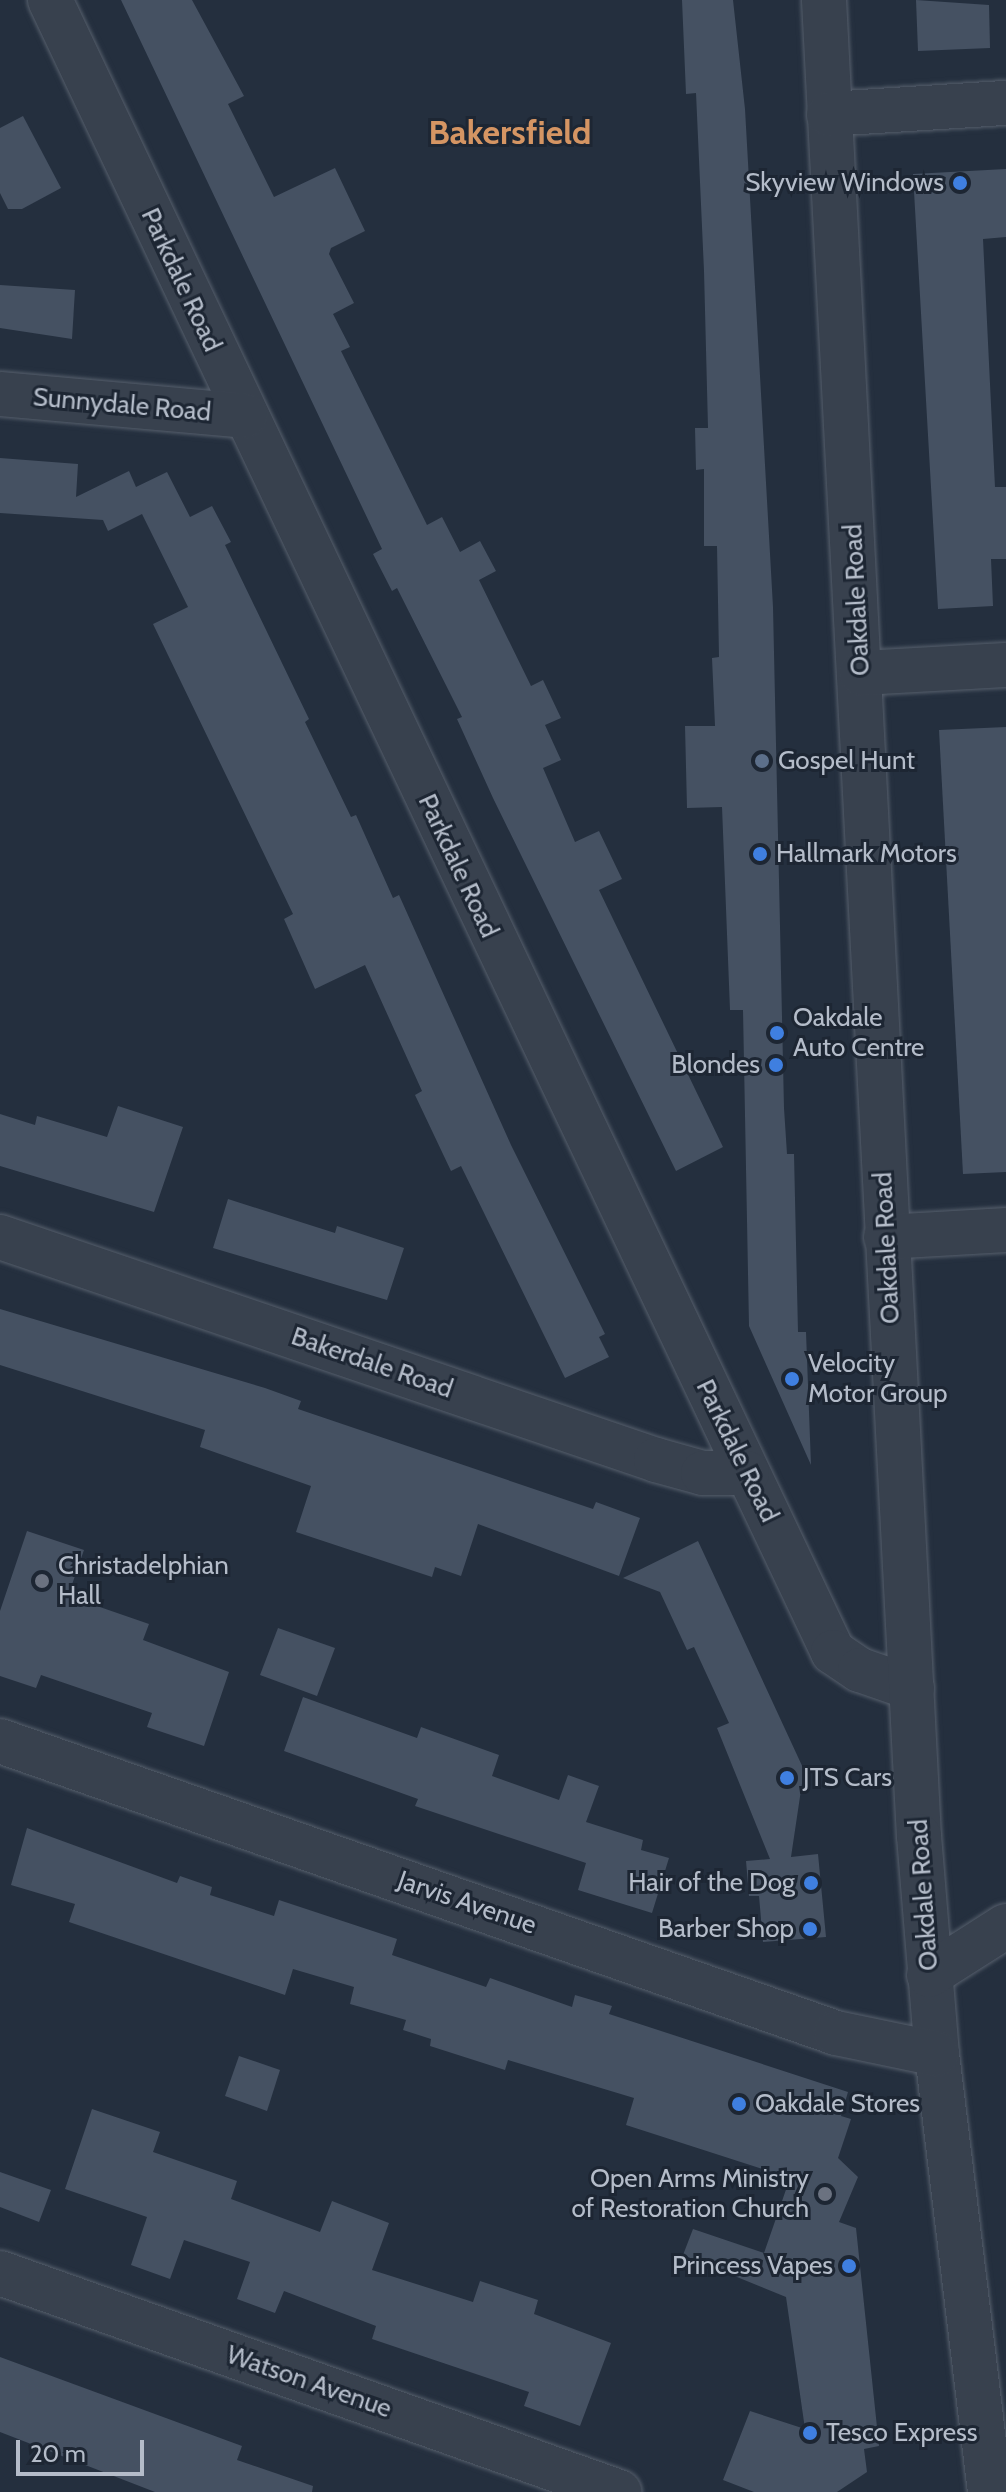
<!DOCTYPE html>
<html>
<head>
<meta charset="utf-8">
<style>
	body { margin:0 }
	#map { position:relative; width:1006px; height:2492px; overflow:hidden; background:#242f3e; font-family:Cabin,sans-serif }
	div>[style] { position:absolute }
	.building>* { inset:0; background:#455162 }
	.roads { filter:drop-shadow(0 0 2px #565f6c) drop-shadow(0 0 2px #565f6c) }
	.minor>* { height:44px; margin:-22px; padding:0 22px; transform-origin:22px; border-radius:22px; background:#38414e }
	.dots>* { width:22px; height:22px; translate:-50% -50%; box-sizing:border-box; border:4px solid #1d2633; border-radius:50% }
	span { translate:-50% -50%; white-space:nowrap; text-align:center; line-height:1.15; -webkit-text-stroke:6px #1d2633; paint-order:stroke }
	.poi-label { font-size:26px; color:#b4bcc9 }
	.right { translate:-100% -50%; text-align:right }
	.left { translate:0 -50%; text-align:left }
	.street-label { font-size:26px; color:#b4bcc9 }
	.district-label { font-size:34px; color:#d59563; font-weight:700 }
	.scale { position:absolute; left:16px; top:2440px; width:128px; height:36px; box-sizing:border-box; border:4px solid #b4bcc9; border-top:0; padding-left:10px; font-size:24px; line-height:28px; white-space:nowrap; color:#b4bcc9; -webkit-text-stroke:6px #1d2633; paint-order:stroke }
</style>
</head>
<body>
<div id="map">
	<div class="building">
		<i style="clip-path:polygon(121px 0,192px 0,244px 96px,228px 104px,274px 197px,335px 168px,365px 231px,331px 248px,329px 254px,354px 303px,333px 314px,350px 347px,341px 351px,427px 525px,442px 517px,460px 552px,480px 541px,496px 571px,479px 580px,531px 686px,543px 680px,561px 718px,545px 725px,561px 760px,543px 768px,575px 842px,599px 831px,622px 879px,599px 890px,723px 1147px,676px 1171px,493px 798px,457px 719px,462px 717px,397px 588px,392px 591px,373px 554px,382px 549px)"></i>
		<i style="clip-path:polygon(682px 0,733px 0,745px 109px,773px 607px,784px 1108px,787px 1154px,794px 1154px,798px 1332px,806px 1332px,811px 1465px,749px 1326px,743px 1010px,730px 1010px,722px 807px,687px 808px,685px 726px,715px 726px,712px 658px,719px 657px,717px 546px,704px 546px,704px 469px,696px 470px,695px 428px,708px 428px,704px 271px,696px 93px,686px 94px)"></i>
		<i style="clip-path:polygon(916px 0,989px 5px,990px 48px,918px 51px)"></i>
		<i style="clip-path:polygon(23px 116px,61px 188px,22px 209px,8px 209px,0 193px,0 128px)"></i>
		<i style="clip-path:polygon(1006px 169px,1006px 237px,983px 239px,995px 487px,1006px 487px,1006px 559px,991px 559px,993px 606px,938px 609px,913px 174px)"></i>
		<i style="clip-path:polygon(0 285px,75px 290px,72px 339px,0 328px)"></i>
		<i style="clip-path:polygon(0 458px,78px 464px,76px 497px,129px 471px,136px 487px,167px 472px,190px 517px,212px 506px,231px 542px,225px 545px,309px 719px,305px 722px,351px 817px,356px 815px,393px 898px,399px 895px,511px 1145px,605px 1334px,599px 1337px,609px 1357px,565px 1378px,461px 1166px,451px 1171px,415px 1095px,422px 1091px,365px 965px,315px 989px,284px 919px,293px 914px,153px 624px,188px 607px,142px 514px,108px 531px,103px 520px,0 513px)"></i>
		<i style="clip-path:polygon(1006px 727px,1006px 1172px,963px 1174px,939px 730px)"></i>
		<i style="clip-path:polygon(118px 1106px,183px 1127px,154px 1212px,0 1166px,0 1114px,35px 1125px,37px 1116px,107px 1137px)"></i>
		<i style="clip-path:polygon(228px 1199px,335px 1233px,337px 1226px,404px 1248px,387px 1300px,213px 1248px)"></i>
		<i style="clip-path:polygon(0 1309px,265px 1388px,301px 1401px,298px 1409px,593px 1509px,596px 1502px,640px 1518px,619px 1576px,478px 1524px,461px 1576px,435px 1567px,432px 1577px,296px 1532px,311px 1486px,200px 1447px,205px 1430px,0 1365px)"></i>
		<i style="clip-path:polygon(27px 1531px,84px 1550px,68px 1596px,149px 1624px,143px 1640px,229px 1672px,204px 1746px,147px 1727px,152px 1713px,41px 1675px,36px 1688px,0 1676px,0 1611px)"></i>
		<i style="clip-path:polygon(698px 1541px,804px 1770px,791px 1857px,818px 1854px,826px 1937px,763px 1942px,759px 1896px,749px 1896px,746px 1861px,770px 1859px,717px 1728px,729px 1723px,694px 1647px,687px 1650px,660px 1592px,623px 1578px)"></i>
		<i style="clip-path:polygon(278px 1628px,335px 1648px,317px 1696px,260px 1675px)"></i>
		<i style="clip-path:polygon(303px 1697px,417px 1738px,421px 1727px,499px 1755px,492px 1776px,559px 1800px,568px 1775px,599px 1786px,586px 1822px,643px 1840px,641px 1850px,669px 1858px,652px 1913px,578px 1890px,586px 1863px,415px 1806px,418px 1799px,284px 1751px)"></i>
		<i style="clip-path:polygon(27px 1828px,177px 1883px,180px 1876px,212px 1887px,210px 1895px,274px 1916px,279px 1900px,397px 1939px,392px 1955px,486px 1987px,490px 1978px,572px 2007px,575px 1995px,612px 2006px,609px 2014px,848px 2092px,841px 2116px,851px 2119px,838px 2158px,858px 2177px,839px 2222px,856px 2228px,879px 2446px,864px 2449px,867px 2472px,837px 2492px,754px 2492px,723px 2480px,750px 2411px,805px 2429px,786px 2297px,683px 2255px,693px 2229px,764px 2253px,790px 2178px,626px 2125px,634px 2098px,508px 2060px,505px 2070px,430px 2046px,431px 2039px,403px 2030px,406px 2020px,350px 2004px,354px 1987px,293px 1969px,285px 1995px,69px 1922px,75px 1904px,11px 1885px)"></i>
		<i style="clip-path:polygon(239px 2056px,280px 2070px,267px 2111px,225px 2096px)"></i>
		<i style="clip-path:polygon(92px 2109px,160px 2132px,153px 2152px,237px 2181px,231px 2199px,320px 2232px,332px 2201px,389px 2223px,372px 2270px,473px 2302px,480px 2281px,538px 2300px,534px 2314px,611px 2343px,580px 2426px,524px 2406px,529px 2392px,372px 2339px,376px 2326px,284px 2291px,275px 2313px,237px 2299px,250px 2262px,184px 2240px,170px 2279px,131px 2265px,147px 2217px,65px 2189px)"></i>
		<i style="clip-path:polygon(0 2172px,51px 2190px,39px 2222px,0 2207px)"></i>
		<i style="clip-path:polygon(0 2357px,242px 2446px,237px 2460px,313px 2486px,312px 2492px,155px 2492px,0 2432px)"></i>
	</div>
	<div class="roads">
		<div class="minor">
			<i style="left:50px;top:0;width:1828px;rotate:64.64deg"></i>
			<i style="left:833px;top:1652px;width:32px;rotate:34deg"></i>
			<i style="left:860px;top:1670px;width:55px;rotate:19.1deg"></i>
			<i style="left:824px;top:0;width:1838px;rotate:87.04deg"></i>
			<i style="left:919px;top:1836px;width:219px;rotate:85.3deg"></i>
			<i style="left:937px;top:2054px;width:441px;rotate:83.1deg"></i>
			<i style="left:829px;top:114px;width:177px;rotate:-3.6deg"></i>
			<i style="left:0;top:394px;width:246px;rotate:5.1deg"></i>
			<i style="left:861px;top:673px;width:145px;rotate:-3.2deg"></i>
			<i style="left:0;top:1237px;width:693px;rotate:18.77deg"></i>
			<i style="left:656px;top:1460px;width:49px;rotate:15.5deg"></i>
			<i style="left:703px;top:1473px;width:44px"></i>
			<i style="left:886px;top:1237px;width:120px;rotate:-3.3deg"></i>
			<i style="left:0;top:1741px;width:886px;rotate:19.25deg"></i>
			<i style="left:836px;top:2033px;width:103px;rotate:11.7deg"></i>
			<i style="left:929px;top:1975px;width:91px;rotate:-32.5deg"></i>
			<i style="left:0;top:2273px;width:657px;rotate:19.48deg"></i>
		</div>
	</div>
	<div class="dots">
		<i style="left:960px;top:183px;background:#3f7fe0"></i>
		<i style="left:762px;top:761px;background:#5c6f8a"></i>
		<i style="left:760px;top:854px;background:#3f7fe0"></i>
		<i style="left:777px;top:1033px;background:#3f7fe0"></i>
		<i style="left:776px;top:1065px;background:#3f7fe0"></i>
		<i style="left:792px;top:1379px;background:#3f7fe0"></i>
		<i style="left:42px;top:1581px;background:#6b7280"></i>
		<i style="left:787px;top:1778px;background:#3f7fe0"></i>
		<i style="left:811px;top:1883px;background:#3f7fe0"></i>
		<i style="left:810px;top:1929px;background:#3f7fe0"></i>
		<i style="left:739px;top:2104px;background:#3f7fe0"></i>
		<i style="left:825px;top:2194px;background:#6b7280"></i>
		<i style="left:849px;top:2266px;background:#3f7fe0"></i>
		<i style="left:810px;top:2433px;background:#3f7fe0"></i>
	</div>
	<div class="poi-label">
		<span class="right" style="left:944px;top:183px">Skyview Windows</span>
		<span class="left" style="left:778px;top:761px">Gospel Hunt</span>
		<span class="left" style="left:776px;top:854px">Hallmark Motors</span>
		<span class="left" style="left:793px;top:1033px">Oakdale<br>Auto Centre</span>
		<span class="right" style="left:760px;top:1065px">Blondes</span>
		<span class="left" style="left:808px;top:1379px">Velocity<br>Motor Group</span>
		<span class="left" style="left:58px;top:1581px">Christadelphian<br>Hall</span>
		<span class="left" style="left:803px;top:1778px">JTS Cars</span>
		<span class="right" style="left:795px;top:1883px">Hair of the Dog</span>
		<span class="right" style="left:794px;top:1929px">Barber Shop</span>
		<span class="left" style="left:755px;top:2104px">Oakdale Stores</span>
		<span class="right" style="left:809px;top:2194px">Open Arms Ministry<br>of Restoration Church</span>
		<span class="right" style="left:833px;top:2266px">Princess Vapes</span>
		<span class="left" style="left:826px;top:2433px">Tesco Express</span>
	</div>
	<div class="street-label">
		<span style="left:181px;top:280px;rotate:65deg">Parkdale Road</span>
		<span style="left:122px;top:405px;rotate:5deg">Sunnydale Road</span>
		<span style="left:857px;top:600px;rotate:-93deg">Oakdale Road</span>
		<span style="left:458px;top:866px;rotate:65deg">Parkdale Road</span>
		<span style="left:887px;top:1248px;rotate:-93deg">Oakdale Road</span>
		<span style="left:372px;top:1363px;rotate:19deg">Bakerdale Road</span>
		<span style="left:737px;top:1451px;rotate:64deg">Parkdale Road</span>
		<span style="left:924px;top:1895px;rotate:-94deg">Oakdale Road</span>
		<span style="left:467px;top:1903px;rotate:19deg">Jarvis Avenue</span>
		<span style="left:309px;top:2382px;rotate:19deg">Watson Avenue</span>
	</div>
	<div class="district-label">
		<span style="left:510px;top:133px">Bakersfield</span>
	</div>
	<div class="scale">20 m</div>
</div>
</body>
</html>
